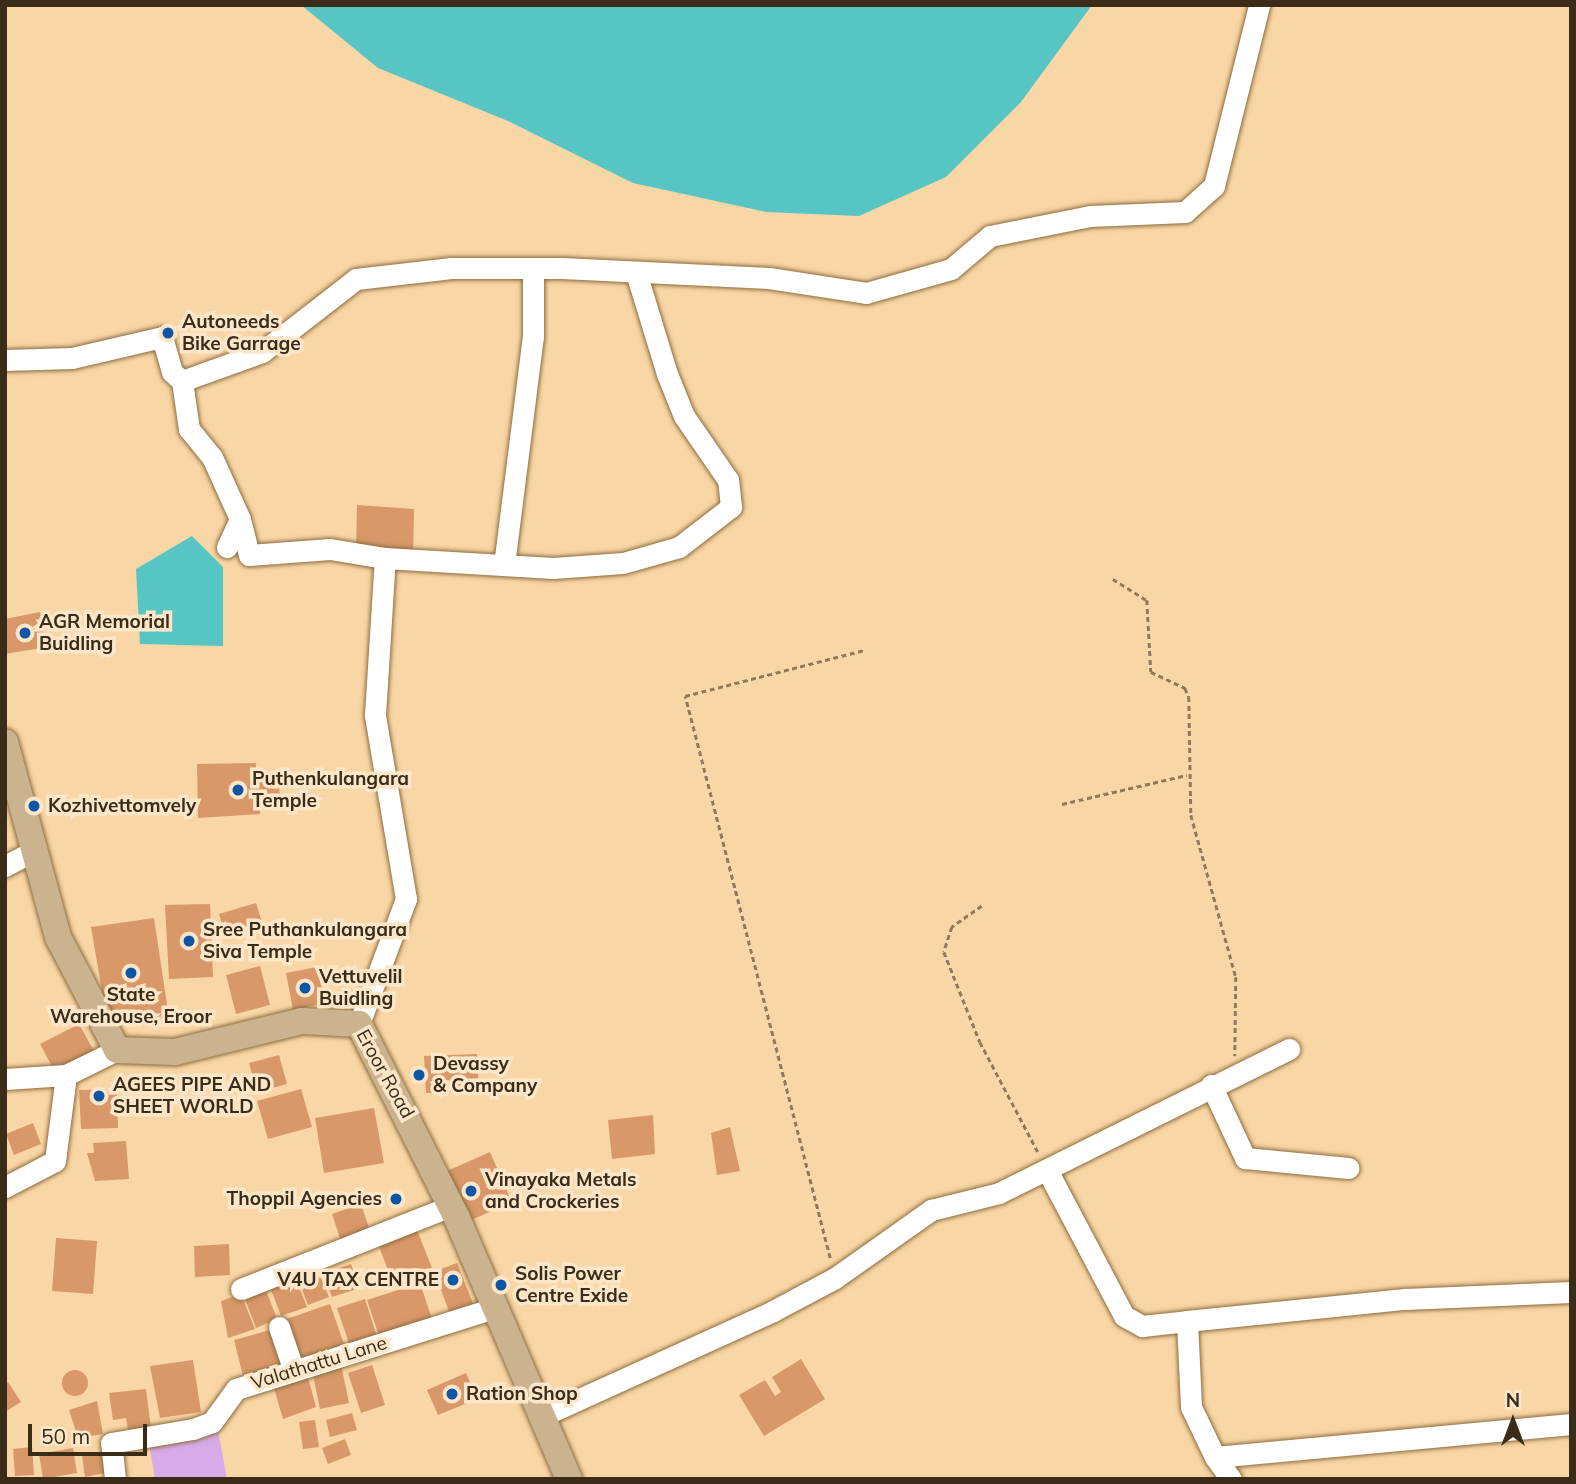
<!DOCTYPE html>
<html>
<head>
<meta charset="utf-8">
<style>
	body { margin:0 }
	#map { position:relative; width:1576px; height:1484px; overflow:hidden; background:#f9d6a5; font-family:Mulish,sans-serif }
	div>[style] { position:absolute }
	.green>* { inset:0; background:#d6abe8 }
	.water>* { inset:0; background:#58c5c5 }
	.building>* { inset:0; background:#d9986a }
	.round { border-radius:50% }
	.path>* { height:2.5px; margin-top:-1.25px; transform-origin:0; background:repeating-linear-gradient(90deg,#917a59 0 5px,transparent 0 8.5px) }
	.roads { filter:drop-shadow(0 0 2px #8c6d3f) drop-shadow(0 0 2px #8c6d3f) }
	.minor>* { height:21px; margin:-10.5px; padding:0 10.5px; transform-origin:10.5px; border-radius:10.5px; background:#fff }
	.major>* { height:26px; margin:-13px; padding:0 13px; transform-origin:13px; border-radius:13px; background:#cbb38f }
	.dots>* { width:19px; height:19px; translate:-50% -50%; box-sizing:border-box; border:4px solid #fbe6c9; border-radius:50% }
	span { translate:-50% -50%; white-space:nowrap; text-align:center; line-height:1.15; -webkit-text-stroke:7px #fbe6c9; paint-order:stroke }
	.poi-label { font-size:19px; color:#3a2c19; font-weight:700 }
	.left { translate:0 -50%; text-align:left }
	.right { translate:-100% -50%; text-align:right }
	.street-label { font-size:19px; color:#3a2c19 }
	.frame { position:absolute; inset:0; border:7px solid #3a2c19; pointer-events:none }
	.north { position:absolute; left:1478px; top:1386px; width:70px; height:70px; -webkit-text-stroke:5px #fbe6c9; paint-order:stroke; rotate:0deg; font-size:19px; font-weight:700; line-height:28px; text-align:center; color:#3a2c19 }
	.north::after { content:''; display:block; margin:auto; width:24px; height:32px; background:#3a2c19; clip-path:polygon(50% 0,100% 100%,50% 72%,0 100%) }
	.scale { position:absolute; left:28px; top:1424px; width:119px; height:32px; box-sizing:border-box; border:4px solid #3a2c19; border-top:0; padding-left:9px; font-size:21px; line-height:24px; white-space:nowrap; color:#3a2c19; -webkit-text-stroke:5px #fbe6c9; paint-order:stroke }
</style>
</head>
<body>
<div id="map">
	<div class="green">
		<i style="clip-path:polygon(218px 1431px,227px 1479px,155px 1479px,149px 1443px)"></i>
	</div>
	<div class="water">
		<i style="clip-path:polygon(301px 5px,1092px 5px,1021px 102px,946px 177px,859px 216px,766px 212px,633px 183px,508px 121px,378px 68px)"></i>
		<i style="clip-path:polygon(192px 536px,223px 567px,223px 646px,140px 644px,136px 569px)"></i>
	</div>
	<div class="building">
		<i style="clip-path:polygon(357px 505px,414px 509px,413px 557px,356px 551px)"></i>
		<i style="clip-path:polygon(40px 612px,47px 647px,5px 654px,5px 619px)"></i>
		<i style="clip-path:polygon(256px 763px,255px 780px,278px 783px,281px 799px,261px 797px,260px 814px,198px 818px,197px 764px)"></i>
		<i style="clip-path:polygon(256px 903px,263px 926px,226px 938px,219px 914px)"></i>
		<i style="clip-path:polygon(210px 904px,213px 977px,169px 979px,165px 905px)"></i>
		<i style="clip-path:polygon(154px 918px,169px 1018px,108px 1026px,91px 927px)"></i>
		<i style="clip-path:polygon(260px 966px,270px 1005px,236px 1014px,226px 975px)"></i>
		<i style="clip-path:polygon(317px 967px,325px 1003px,293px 1010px,286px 973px)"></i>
		<i style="clip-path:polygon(79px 1024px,94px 1051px,55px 1072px,40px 1044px)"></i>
		<i style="clip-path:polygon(477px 1054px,479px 1091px,426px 1093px,424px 1056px)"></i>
		<i style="clip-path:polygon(279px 1055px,287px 1084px,257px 1092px,249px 1063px)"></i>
		<i style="clip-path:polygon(117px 1089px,118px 1128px,81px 1129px,79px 1090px)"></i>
		<i style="clip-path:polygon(301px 1089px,312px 1127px,268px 1139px,257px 1101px)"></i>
		<i style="clip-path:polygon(374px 1108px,384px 1163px,324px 1173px,315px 1118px)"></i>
		<i style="clip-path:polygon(653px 1115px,655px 1154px,612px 1159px,608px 1120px)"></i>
		<i style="clip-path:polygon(33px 1123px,41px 1144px,14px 1155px,6px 1134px)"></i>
		<i style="clip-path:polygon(730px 1127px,740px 1171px,717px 1175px,711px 1133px)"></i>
		<i style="clip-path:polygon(126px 1141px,129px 1179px,95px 1181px,87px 1153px,94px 1153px,93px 1143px)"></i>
		<i style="clip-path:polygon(490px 1152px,512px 1202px,469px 1221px,447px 1171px)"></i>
		<i style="clip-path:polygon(361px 1204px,370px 1231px,341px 1241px,332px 1214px)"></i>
		<i style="clip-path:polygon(417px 1230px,432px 1268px,393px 1283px,378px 1244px)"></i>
		<i style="clip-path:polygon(56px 1238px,97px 1241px,93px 1294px,52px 1291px)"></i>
		<i style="clip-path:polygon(229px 1244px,230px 1275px,195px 1277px,194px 1246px)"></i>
		<i style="clip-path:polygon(457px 1263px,474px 1306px,450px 1314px,438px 1282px,430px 1285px,427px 1274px)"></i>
		<i style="clip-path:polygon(351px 1264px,360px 1288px,332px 1297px,324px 1273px)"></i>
		<i style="clip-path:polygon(317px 1269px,329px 1297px,308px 1305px,297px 1277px)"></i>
		<i style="clip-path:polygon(295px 1277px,307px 1307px,281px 1316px,270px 1287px)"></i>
		<i style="clip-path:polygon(420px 1283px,433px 1322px,380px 1339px,367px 1300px)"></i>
		<i style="clip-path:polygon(264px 1285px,277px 1319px,256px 1328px,243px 1294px)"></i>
		<i style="clip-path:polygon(241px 1294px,255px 1329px,228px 1338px,221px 1301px)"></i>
		<i style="clip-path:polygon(365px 1299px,378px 1340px,351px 1349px,337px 1308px)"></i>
		<i style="clip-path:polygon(330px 1304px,346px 1350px,298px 1367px,281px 1321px)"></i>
		<i style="clip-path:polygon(274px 1329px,283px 1365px,243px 1376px,234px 1340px)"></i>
		<i style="clip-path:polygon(801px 1359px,825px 1399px,764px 1436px,739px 1395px,765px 1380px,775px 1396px,781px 1392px,772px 1377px)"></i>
		<i style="clip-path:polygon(193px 1360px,201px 1412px,160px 1418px,150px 1366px)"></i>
		<i style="clip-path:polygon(341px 1364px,349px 1403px,320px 1409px,312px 1370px)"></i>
		<i style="clip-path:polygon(372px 1365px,385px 1405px,361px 1413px,348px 1373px)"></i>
		<i class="round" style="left:62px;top:1370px;width:26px;height:26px"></i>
		<i style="clip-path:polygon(466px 1373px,477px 1399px,438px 1415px,427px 1390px)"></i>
		<i style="clip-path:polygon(307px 1374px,316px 1407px,283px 1419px,273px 1385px)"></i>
		<i style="clip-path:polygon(8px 1382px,21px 1402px,5px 1412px,5px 1384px)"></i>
		<i style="clip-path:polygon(146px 1389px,151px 1428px,128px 1430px,126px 1418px,113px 1420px,109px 1393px)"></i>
		<i style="clip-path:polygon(97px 1401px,103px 1434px,78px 1438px,69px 1410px)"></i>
		<i style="clip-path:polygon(352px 1413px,357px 1430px,330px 1437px,326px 1420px)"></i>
		<i style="clip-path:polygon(315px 1420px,319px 1447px,303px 1449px,299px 1422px)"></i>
		<i style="clip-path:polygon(345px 1439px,351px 1455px,328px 1464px,322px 1448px)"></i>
		<i style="clip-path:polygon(32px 1447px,34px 1475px,15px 1476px,13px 1449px)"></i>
		<i style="clip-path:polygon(73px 1448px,77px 1473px,43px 1479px,39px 1454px)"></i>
		<i style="clip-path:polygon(105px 1451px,109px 1472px,85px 1477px,82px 1455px)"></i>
	</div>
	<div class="path">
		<i style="left:1113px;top:579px;width:40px;rotate:32deg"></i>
		<i style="left:1147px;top:600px;width:72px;rotate:86.8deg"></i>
		<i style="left:1151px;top:672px;width:38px;rotate:25deg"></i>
		<i style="left:1185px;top:688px;width:10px;rotate:66deg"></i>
		<i style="left:1189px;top:697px;width:118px;rotate:89deg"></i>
		<i style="left:1191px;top:815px;width:168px;rotate:74.5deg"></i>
		<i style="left:1236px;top:977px;width:79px;rotate:90.7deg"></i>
		<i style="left:1062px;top:804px;width:128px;rotate:-13.1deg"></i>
		<i style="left:982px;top:906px;width:37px;rotate:145deg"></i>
		<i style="left:952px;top:927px;width:26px;rotate:108deg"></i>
		<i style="left:944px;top:952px;width:97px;rotate:68.2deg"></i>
		<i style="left:980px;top:1042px;width:124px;rotate:62.2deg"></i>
		<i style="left:830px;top:1258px;width:580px;rotate:-104.47deg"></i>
		<i style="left:685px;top:696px;width:185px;rotate:-14.4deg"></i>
	</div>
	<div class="roads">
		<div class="minor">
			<i style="left:5px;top:360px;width:67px;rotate:-1.7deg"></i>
			<i style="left:72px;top:358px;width:92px;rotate:-13.1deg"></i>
			<i style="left:162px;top:337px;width:36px;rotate:74deg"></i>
			<i style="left:172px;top:372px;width:13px;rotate:42deg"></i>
			<i style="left:182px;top:381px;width:85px;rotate:-19.9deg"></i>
			<i style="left:262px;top:352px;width:119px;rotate:-37.8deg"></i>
			<i style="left:356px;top:279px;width:96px;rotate:-6.6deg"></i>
			<i style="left:451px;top:268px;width:111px"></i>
			<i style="left:562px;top:268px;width:207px;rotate:2.8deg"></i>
			<i style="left:769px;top:278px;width:98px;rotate:8.8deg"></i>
			<i style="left:866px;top:293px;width:88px;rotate:-15.8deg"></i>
			<i style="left:951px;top:269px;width:51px;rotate:-40.2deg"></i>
			<i style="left:990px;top:236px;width:102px;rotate:-11.3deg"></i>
			<i style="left:1090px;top:216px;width:95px;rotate:-2.4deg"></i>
			<i style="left:1185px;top:212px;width:39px;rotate:-42deg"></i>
			<i style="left:1214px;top:186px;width:187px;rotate:-76deg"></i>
			<i style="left:182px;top:381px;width:49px;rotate:81.7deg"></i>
			<i style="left:189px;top:429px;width:36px;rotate:51deg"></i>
			<i style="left:212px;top:457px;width:68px;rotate:65.7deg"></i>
			<i style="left:240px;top:519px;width:31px;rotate:115deg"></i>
			<i style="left:240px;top:519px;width:37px;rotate:76deg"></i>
			<i style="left:249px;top:555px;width:81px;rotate:-4.2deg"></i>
			<i style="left:330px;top:549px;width:56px;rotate:9.3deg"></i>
			<i style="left:504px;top:565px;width:230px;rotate:-82.8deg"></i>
			<i style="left:533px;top:337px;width:69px;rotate:-90deg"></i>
			<i style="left:5px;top:866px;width:32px;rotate:-28deg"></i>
			<i style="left:359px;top:1024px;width:134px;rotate:-69.4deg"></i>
			<i style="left:406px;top:899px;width:187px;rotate:-99.6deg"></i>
			<i style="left:375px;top:715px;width:157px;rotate:-86.4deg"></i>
			<i style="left:385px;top:558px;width:168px;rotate:3.4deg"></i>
			<i style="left:553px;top:568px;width:70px;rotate:-4.1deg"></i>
			<i style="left:623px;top:563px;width:58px;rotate:-15.9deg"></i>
			<i style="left:679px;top:547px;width:66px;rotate:-37.6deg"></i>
			<i style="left:731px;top:507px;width:27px;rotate:-96deg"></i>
			<i style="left:728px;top:480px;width:78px;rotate:-124.5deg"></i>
			<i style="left:684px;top:416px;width:45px;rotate:-112deg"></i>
			<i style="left:667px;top:374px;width:102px;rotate:-107deg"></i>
			<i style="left:5px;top:1079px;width:61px;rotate:-3.8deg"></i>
			<i style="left:1211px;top:1085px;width:81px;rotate:65deg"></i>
			<i style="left:1245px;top:1158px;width:104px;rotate:5.5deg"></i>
			<i style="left:1047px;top:1170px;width:165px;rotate:62.2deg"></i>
			<i style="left:1124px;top:1316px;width:21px;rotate:29deg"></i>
			<i style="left:1142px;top:1326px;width:45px;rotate:-6.3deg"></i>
			<i style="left:1187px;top:1321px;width:86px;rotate:87.3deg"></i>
			<i style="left:1191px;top:1407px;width:55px;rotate:64.4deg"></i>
			<i style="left:1215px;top:1457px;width:358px;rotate:-5.3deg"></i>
			<i style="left:5px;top:1187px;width:56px;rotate:-27.5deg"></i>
			<i style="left:55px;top:1161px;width:87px;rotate:-82.7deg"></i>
			<i style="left:66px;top:1075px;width:57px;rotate:-26.1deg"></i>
			<i style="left:241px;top:1289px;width:226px;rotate:-21.6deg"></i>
			<i style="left:1187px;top:1321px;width:219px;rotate:-5.8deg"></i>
			<i style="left:1405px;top:1299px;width:166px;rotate:-2.4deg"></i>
			<i style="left:279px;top:1327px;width:46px;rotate:71.2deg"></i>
			<i style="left:542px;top:1416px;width:254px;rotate:-24.4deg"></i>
			<i style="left:773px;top:1311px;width:70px;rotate:-28deg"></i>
			<i style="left:835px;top:1278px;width:118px;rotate:-35.3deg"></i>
			<i style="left:931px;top:1210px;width:70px;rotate:-14deg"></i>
			<i style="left:999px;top:1193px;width:324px;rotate:-26.4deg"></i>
			<i style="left:1215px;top:1457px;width:27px;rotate:54deg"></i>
			<i style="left:115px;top:1479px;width:36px;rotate:-96deg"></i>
			<i style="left:111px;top:1443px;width:83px;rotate:-9.7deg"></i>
			<i style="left:193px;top:1429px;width:20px;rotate:-20deg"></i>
			<i style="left:212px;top:1422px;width:41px;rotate:-54deg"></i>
			<i style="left:236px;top:1389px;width:271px;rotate:-17.4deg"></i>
		</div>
		<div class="major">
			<i style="left:5px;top:742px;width:202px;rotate:74.8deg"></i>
			<i style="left:58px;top:937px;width:127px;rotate:62.4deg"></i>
			<i style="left:117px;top:1050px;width:58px;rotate:2deg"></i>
			<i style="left:175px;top:1052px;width:131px;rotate:-13.7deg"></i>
			<i style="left:302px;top:1021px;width:57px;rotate:3deg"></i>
			<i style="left:359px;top:1024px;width:217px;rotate:63.2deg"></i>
			<i style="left:457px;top:1218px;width:284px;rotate:66.8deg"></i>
		</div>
	</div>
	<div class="dots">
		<i style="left:168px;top:333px;background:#0f56a6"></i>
		<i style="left:25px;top:633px;background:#0f56a6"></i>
		<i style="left:238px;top:790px;background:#0f56a6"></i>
		<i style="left:34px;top:806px;background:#0f56a6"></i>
		<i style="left:189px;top:941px;background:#0f56a6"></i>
		<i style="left:131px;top:973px;background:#0f56a6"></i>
		<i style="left:305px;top:988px;background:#0f56a6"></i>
		<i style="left:419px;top:1075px;background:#0f56a6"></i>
		<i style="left:99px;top:1096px;background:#0f56a6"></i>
		<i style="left:471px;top:1191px;background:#0f56a6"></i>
		<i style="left:396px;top:1199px;background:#0f56a6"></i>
		<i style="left:453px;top:1280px;background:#0f56a6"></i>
		<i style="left:501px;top:1285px;background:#0f56a6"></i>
		<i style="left:452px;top:1394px;background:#0f56a6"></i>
	</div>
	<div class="poi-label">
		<span class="left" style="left:182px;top:333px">Autoneeds<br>Bike Garrage</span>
		<span class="left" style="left:39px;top:633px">AGR Memorial<br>Buidling</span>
		<span class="left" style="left:252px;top:790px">Puthenkulangara<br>Temple</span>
		<span class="left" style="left:48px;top:806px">Kozhivettomvely</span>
		<span class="left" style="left:203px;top:941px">Sree Puthankulangara<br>Siva Temple</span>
		<span class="left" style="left:319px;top:988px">Vettuvelil<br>Buidling</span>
		<span style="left:131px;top:1006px">State<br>Warehouse, Eroor</span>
		<span class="left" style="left:433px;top:1075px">Devassy<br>&amp; Company</span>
		<span class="left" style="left:113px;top:1096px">AGEES PIPE AND<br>SHEET WORLD</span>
		<span class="left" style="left:485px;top:1191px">Vinayaka Metals<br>and Crockeries</span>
		<span class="right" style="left:382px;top:1199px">Thoppil Agencies</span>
		<span class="left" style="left:515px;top:1285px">Solis Power<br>Centre Exide</span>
		<span class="right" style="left:439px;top:1280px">V4U TAX CENTRE</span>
		<span class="left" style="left:466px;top:1394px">Ration Shop</span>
	</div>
	<div class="street-label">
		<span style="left:385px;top:1074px;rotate:61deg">Eroor Road</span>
		<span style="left:319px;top:1363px;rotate:-17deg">Valathattu Lane</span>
	</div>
	<div class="frame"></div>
	<div class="north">N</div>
	<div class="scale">50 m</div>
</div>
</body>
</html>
